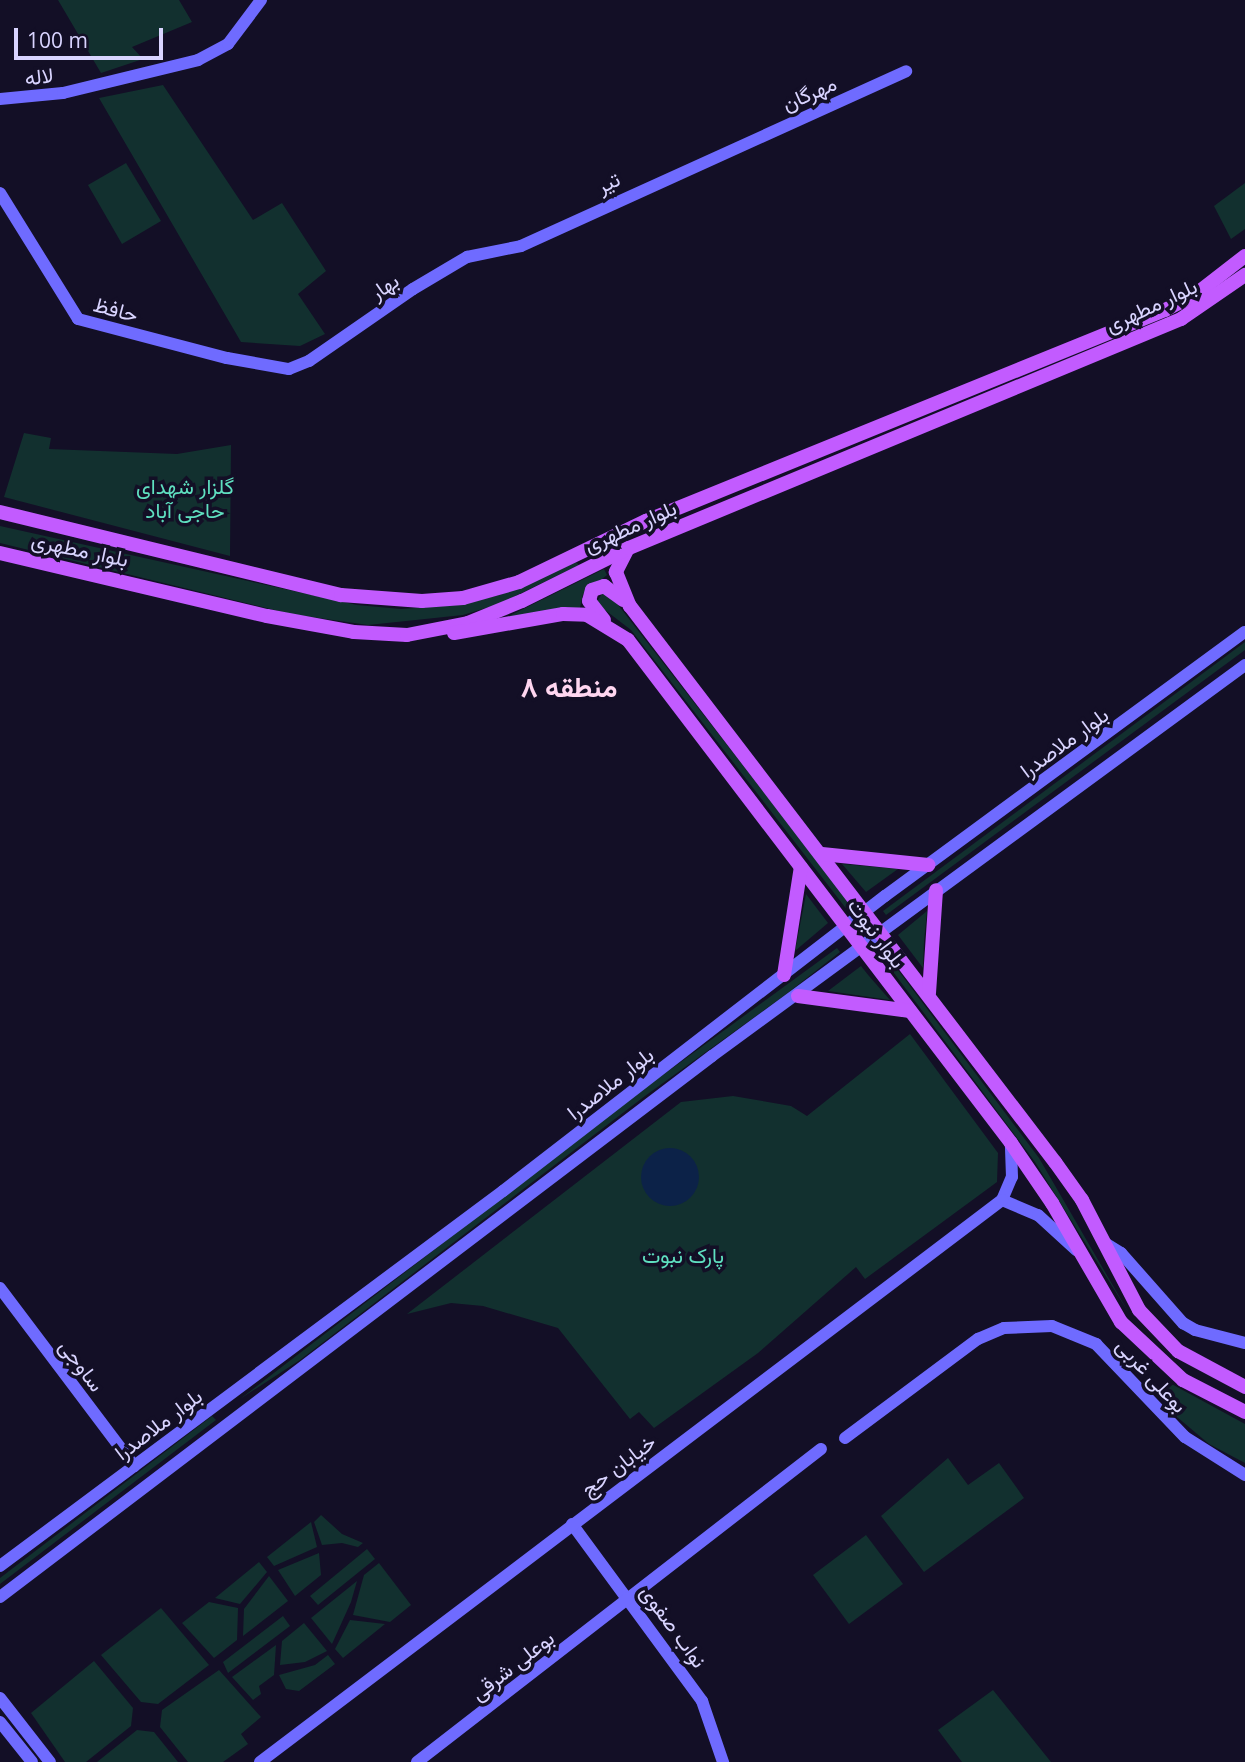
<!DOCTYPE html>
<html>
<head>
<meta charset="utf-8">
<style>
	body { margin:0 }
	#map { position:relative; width:1245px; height:1762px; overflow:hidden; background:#130f26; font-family:"Open Sans",Vazirmatn,sans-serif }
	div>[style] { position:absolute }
	.green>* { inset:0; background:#12302f }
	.water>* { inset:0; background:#0c2248 }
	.round { border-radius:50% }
	.secondary>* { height:12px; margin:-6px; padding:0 6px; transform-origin:6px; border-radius:6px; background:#6f6bff }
	.primary>* { height:14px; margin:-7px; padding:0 7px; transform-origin:7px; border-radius:7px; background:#c25bff }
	span { translate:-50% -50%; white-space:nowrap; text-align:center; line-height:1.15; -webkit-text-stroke:7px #130f26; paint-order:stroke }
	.street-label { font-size:21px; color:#d9d4ff }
	.park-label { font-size:21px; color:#5fe0c0 }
	.district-label { font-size:28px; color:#ffd6f0; font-weight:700 }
	.scale { position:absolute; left:14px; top:28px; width:149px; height:32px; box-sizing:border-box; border:4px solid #d9d4ff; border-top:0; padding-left:9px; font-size:21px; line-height:24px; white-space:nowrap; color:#d9d4ff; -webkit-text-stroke:5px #130f26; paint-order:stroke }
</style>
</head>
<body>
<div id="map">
	<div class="green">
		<i style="clip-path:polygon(58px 0,179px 0,192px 22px,132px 47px,143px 59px,101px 73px)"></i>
		<i style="clip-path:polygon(163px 85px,253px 220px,282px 203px,326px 271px,298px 294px,325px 334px,300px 346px,241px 342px,99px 98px)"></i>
		<i style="clip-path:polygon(126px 163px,161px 221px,122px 244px,88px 185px)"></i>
		<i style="clip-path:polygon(1245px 183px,1245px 229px,1231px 239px,1214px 206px)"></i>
		<i style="clip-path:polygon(24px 433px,51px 438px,49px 449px,177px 454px,231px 445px,230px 556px,4px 497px)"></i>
		<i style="clip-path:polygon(0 526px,357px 605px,401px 609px,457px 605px,500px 595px,576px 562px,579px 565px,499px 604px,463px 615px,368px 625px,291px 614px,0 543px)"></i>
		<i style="clip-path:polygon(604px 569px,607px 575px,583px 594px,580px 608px,495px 623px)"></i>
		<i style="clip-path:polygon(603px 592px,612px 597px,853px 907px,848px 911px,631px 630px,596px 603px)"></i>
		<i style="clip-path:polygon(1245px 642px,1245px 650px,886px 915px,883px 911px)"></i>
		<i style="clip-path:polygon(842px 864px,898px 869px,866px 892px)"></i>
		<i style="clip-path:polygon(806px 894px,828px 923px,795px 951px)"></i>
		<i style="clip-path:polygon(927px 911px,924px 942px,923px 968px,898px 935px)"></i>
		<i style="clip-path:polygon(837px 948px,840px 952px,785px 995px,645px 1096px,300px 1360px,240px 1399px,641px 1091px)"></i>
		<i style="clip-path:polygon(889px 958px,1039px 1158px,1130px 1315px,1035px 1162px,885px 961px)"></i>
		<i style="clip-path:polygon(861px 966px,869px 976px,890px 1000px,828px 991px)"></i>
		<i style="clip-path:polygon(910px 1034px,998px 1153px,997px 1182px,865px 1279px,856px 1267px,758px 1353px,654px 1428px,639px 1412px,630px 1419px,558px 1328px,483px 1306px,451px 1303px,407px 1314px,681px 1102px,733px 1096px,791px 1106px,807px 1116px)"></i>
		<i style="clip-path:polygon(1168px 1382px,1245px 1424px,1245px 1463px,1209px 1444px,1177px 1417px,1155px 1393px)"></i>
		<i style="clip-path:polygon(212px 1416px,216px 1420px,0 1584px,0 1578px)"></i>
		<i style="clip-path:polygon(948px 1458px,968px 1485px,999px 1463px,1024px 1498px,924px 1572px,881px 1516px)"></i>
		<i style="clip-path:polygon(321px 1515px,342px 1534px,363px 1543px,358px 1547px,342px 1543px,322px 1545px,314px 1522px)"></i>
		<i style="clip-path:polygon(311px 1522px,317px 1547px,274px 1566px,267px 1557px)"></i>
		<i style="clip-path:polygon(866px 1535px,903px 1584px,849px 1624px,813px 1575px)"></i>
		<i style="clip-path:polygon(367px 1549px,375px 1559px,318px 1605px,310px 1596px)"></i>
		<i style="clip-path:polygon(319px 1553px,321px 1575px,295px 1596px,278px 1570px)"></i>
		<i style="clip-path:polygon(259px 1562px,267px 1572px,240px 1604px,215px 1598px)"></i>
		<i style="clip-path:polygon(379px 1563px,411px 1605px,390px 1622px,353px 1615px,364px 1575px)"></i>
		<i style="clip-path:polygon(269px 1576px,288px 1601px,243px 1636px,244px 1609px)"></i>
		<i style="clip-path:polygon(357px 1581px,351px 1602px,332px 1644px,311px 1618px)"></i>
		<i style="clip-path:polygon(209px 1602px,238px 1608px,237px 1640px,214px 1658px,182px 1623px)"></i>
		<i style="clip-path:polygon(161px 1608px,209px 1665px,158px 1704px,141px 1702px,101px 1655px)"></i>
		<i style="clip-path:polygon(283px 1616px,290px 1626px,228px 1673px,223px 1662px)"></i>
		<i style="clip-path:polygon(350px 1620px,385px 1624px,343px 1658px,335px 1649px)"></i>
		<i style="clip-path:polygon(304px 1623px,327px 1651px,305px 1662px,280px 1665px,282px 1641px)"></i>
		<i style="clip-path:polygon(276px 1645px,274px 1675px,259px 1686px,261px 1694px,253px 1700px,232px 1677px)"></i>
		<i style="clip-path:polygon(328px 1655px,335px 1664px,299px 1691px,286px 1689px,279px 1675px,315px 1665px)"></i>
		<i style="clip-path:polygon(94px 1661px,133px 1708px,131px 1726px,86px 1762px,65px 1762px,31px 1713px)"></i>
		<i style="clip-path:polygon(219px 1670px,261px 1717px,241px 1734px,248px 1744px,223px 1762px,188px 1762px,160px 1727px,162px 1710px)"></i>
		<i style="clip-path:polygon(993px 1690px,1051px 1762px,962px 1762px,938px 1730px)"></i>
		<i style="clip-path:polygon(137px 1730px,154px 1732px,178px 1762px,97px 1762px)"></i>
	</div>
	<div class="water">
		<i class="round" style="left:641px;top:1148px;width:58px;height:58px"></i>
	</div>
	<div class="secondary">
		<i style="left:0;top:99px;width:63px;rotate:-5.4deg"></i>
		<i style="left:63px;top:93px;width:139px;rotate:-13.7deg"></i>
		<i style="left:198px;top:60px;width:34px;rotate:-28deg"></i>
		<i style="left:228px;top:44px;width:55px;rotate:-53.1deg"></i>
		<i style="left:0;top:193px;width:148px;rotate:58.2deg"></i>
		<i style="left:78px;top:319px;width:154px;rotate:14.7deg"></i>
		<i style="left:227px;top:358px;width:63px;rotate:10.1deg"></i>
		<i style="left:289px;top:369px;width:22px;rotate:-22deg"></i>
		<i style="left:309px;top:361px;width:126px;rotate:-34.7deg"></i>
		<i style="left:413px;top:289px;width:63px;rotate:-30.7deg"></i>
		<i style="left:467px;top:257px;width:55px;rotate:-11.5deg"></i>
		<i style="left:521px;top:246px;width:423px;rotate:-24.4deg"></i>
		<i style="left:1002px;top:1200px;width:39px;rotate:23deg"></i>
		<i style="left:1038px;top:1215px;width:52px;rotate:42.6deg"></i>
		<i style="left:1002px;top:1200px;width:25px;rotate:-67deg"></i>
		<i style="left:1012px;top:1177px;width:34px;rotate:-92deg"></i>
		<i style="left:1105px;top:1243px;width:19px;rotate:32deg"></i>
		<i style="left:1121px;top:1253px;width:94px;rotate:48.5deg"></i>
		<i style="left:1183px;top:1323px;width:14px;rotate:30deg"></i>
		<i style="left:1195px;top:1330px;width:52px;rotate:14.6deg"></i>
		<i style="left:0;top:1288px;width:223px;rotate:53deg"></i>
		<i style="left:845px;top:1438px;width:166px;rotate:-36.7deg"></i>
		<i style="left:978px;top:1339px;width:28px;rotate:-23deg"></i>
		<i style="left:1004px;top:1328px;width:48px;rotate:-2.4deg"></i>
		<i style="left:1052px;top:1326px;width:48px;rotate:22.2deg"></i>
		<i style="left:1096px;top:1344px;width:129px;rotate:46.3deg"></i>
		<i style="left:1185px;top:1437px;width:71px;rotate:32.3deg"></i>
		<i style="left:572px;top:1524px;width:220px;rotate:53.7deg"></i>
		<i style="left:702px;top:1701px;width:65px;rotate:71deg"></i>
		<i style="left:0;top:1566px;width:627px;rotate:-36.71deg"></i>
		<i style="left:503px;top:1191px;width:483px;rotate:-37.7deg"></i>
		<i style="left:885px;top:896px;width:446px;rotate:-36.3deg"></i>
		<i style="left:0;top:1597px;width:894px;rotate:-37.23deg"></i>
		<i style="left:712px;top:1056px;width:661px;rotate:-36.26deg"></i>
		<i style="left:0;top:1698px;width:81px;rotate:52deg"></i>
		<i style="left:0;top:1722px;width:51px;rotate:51.3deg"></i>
		<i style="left:260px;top:1762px;width:931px;rotate:-37.14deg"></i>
		<i style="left:417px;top:1762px;width:511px;rotate:-37.77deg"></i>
	</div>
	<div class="primary">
		<i style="left:0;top:512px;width:351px;rotate:13.7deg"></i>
		<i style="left:341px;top:595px;width:81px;rotate:4.2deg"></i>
		<i style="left:422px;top:601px;width:41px;rotate:-4.2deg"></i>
		<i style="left:463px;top:598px;width:58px;rotate:-15.9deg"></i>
		<i style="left:519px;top:582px;width:141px;rotate:-25.7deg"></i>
		<i style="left:646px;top:521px;width:560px;rotate:-22.12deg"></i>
		<i style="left:1165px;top:310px;width:35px;rotate:-27deg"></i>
		<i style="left:1196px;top:294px;width:62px;rotate:-37.8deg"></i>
		<i style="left:627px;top:550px;width:25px;rotate:117deg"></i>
		<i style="left:616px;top:572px;width:37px;rotate:68deg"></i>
		<i style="left:630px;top:606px;width:700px;rotate:52.61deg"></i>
		<i style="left:1055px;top:1162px;width:47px;rotate:54.6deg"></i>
		<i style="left:1082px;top:1200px;width:124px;rotate:62.6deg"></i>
		<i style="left:1139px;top:1310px;width:57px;rotate:46.4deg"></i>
		<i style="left:1178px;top:1351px;width:76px;rotate:28.2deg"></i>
		<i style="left:0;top:553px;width:274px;rotate:13.3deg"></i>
		<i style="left:267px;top:616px;width:88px;rotate:10.4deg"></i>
		<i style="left:354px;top:632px;width:53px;rotate:3.2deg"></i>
		<i style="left:407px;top:635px;width:62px;rotate:-11.1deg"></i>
		<i style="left:468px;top:623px;width:58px;rotate:-22.2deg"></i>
		<i style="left:522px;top:601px;width:119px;rotate:-26.4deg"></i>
		<i style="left:629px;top:548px;width:598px;rotate:-22.53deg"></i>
		<i style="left:1181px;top:319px;width:78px;rotate:-34.5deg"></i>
		<i style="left:604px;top:620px;width:24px;rotate:-128deg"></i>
		<i style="left:589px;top:601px;width:11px;rotate:-75deg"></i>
		<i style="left:592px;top:590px;width:13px;rotate:-18deg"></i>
		<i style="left:604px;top:586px;width:24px;rotate:36deg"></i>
		<i style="left:454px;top:633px;width:111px;rotate:-9.9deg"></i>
		<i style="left:563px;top:614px;width:24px;rotate:2deg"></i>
		<i style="left:587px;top:615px;width:48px;rotate:31.4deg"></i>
		<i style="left:628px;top:640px;width:632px;rotate:52.71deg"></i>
		<i style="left:1011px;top:1143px;width:73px;rotate:55.7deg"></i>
		<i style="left:1052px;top:1203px;width:138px;rotate:59.9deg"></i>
		<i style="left:1121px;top:1322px;width:85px;rotate:43.1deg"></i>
		<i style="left:1183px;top:1380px;width:70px;rotate:27.3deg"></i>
		<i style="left:822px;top:854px;width:107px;rotate:5.9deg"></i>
		<i style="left:784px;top:975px;width:109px;rotate:-81.1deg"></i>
		<i style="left:929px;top:993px;width:103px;rotate:-86.1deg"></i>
		<i style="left:798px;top:996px;width:113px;rotate:7.6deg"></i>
	</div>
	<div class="street-label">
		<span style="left:39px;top:76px;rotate:-6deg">لاله</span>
		<span style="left:809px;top:93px;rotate:-24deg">مهرگان</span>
		<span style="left:608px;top:182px;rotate:-26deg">تیر</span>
		<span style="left:384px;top:286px;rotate:-34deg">بهار</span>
		<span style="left:1151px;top:305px;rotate:-25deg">بلوار مطهری</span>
		<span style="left:116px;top:309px;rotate:15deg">حافظ</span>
		<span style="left:630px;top:526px;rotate:-24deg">بلوار مطهری</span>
		<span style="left:80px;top:549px;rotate:12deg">بلوار مطهری</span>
		<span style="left:1064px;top:742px;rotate:-36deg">بلوار ملاصدرا</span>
		<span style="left:877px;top:933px;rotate:53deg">بلوار نبوت</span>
		<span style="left:610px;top:1083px;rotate:-38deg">بلوار ملاصدرا</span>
		<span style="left:82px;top:1365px;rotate:53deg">ساوجی</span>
		<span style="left:1152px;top:1375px;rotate:47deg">بوعلی غربی</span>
		<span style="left:158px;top:1424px;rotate:-37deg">بلوار ملاصدرا</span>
		<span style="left:618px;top:1465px;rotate:-37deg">خیابان حج</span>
		<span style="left:674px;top:1626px;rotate:54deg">نواب صفوی</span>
		<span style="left:512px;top:1665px;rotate:-38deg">بوعلی شرقی</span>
	</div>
	<div class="park-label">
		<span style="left:185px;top:498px">گلزار شهدای<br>حاجی آباد</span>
		<span style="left:683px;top:1255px">پارک نبوت</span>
	</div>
	<div class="district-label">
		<span style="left:569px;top:686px">منطقه ۸</span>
	</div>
	<div class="scale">100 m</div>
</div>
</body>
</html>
